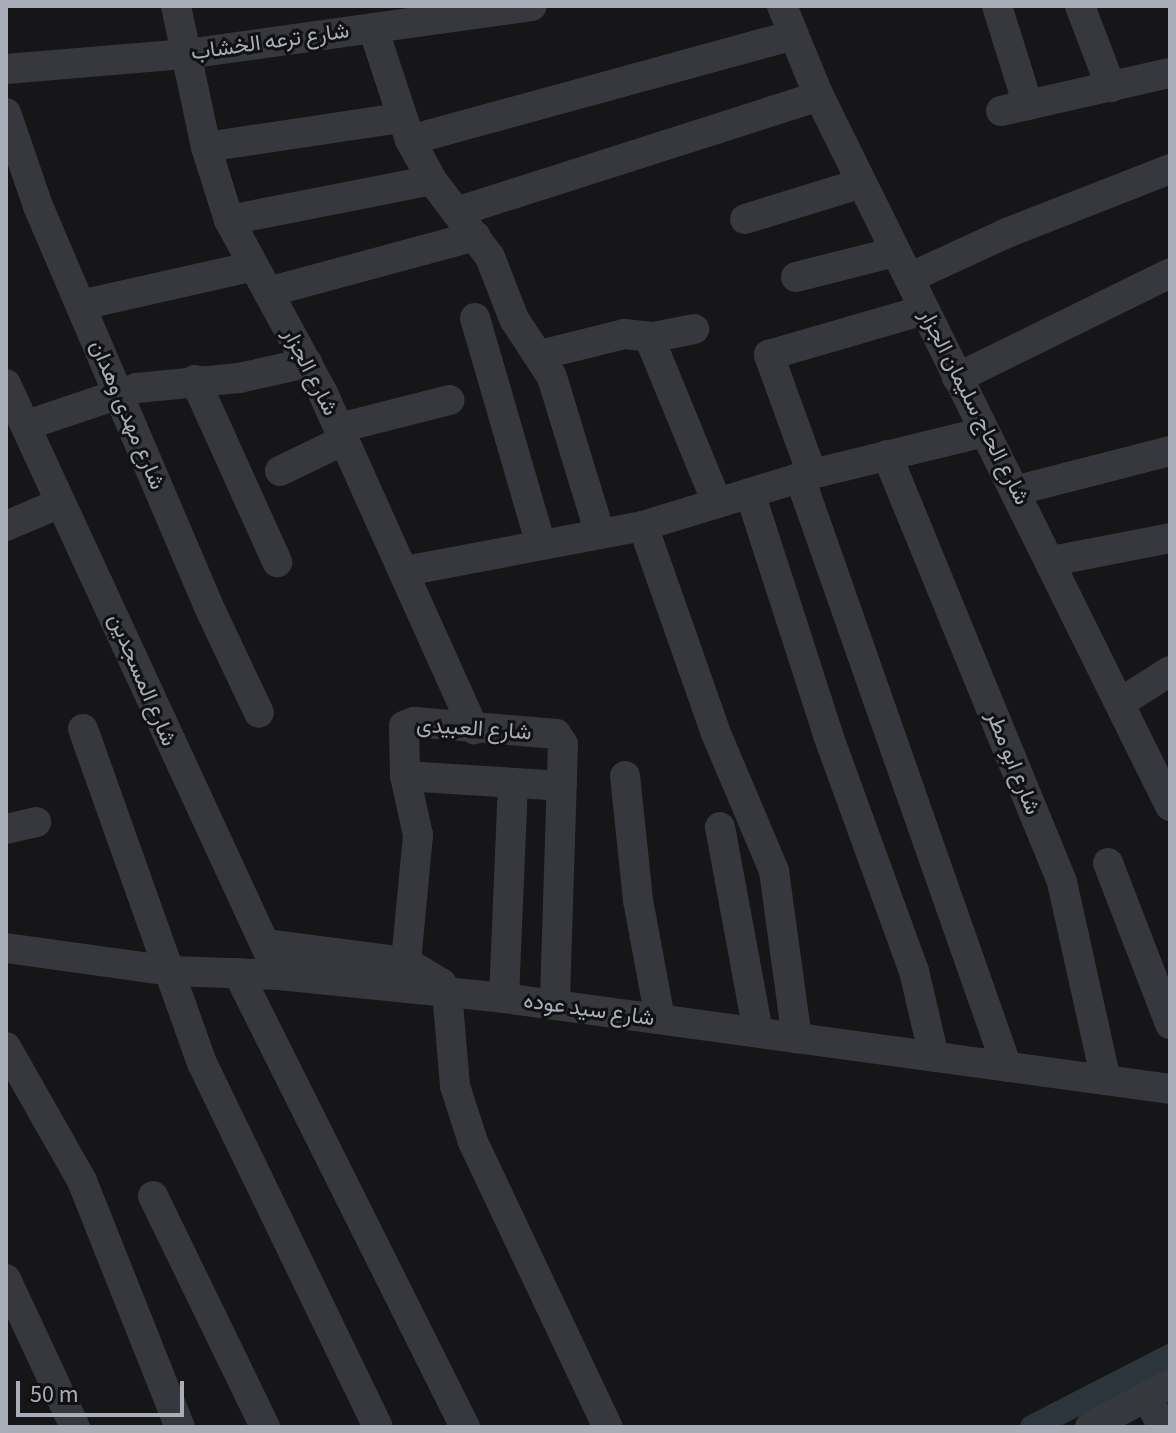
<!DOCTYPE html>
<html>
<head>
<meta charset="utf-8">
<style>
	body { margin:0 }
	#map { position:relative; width:1176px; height:1433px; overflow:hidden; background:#161618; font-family:"Source Sans 3",Vazirmatn,sans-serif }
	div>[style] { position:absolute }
	.canal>* { height:24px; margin:-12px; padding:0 12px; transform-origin:12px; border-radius:12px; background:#2c353c }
	.minor>* { height:30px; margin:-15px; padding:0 15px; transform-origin:15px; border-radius:15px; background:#37383d }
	span { translate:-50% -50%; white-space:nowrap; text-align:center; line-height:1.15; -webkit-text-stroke:6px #111113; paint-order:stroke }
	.street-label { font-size:22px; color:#a8adb8 }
	.frame { position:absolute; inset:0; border:8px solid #a8adb8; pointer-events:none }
	.scale { position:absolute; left:16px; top:1381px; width:168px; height:36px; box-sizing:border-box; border:4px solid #a8adb8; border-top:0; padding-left:10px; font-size:24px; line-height:28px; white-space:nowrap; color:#a8adb8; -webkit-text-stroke:6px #111113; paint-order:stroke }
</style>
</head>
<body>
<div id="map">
	<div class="canal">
		<i style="left:1032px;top:1427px;width:155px;rotate:-27.2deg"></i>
	</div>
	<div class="minor">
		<i style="left:176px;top:6px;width:144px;rotate:78deg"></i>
		<i style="left:206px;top:147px;width:77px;rotate:72.5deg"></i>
		<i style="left:229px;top:220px;width:195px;rotate:61.5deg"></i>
		<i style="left:322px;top:391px;width:371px;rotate:65.8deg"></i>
		<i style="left:782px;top:6px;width:97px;rotate:67.7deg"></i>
		<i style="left:819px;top:96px;width:792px;rotate:63.69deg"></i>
		<i style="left:997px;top:6px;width:104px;rotate:72.6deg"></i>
		<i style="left:1080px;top:6px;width:87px;rotate:69.1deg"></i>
		<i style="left:373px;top:28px;width:118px;rotate:71.7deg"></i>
		<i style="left:410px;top:140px;width:46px;rotate:61.2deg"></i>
		<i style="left:432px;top:180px;width:96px;rotate:53deg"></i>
		<i style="left:490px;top:257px;width:66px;rotate:68.8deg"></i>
		<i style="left:514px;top:319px;width:69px;rotate:56.8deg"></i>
		<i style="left:552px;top:377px;width:164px;rotate:73deg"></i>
		<i style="left:6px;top:69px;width:181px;rotate:-4.8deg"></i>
		<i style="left:186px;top:54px;width:349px;rotate:-7.9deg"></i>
		<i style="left:1001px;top:111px;width:173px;rotate:-12.7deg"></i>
		<i style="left:6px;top:113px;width:98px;rotate:71deg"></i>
		<i style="left:38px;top:206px;width:434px;rotate:66.9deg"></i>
		<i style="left:208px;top:605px;width:119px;rotate:64.7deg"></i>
		<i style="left:410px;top:140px;width:397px;rotate:-15.3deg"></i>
		<i style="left:206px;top:147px;width:195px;rotate:-8.5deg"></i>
		<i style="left:456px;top:212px;width:381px;rotate:-17.7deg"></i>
		<i style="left:745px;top:219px;width:122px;rotate:-17.1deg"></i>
		<i style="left:229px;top:220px;width:207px;rotate:-11.1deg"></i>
		<i style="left:796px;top:277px;width:102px;rotate:-14.2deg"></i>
		<i style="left:909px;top:278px;width:108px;rotate:-24.7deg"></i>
		<i style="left:1007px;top:233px;width:175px;rotate:-21.4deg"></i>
		<i style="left:268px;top:292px;width:215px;rotate:-15.1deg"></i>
		<i style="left:81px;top:305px;width:177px;rotate:-12.7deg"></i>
		<i style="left:475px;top:318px;width:236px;rotate:73.8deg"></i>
		<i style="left:649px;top:337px;width:179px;rotate:67.7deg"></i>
		<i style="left:540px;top:355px;width:87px;rotate:-14deg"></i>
		<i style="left:624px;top:334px;width:30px;rotate:6deg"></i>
		<i style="left:654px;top:337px;width:41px;rotate:-11.3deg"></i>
		<i style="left:957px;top:378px;width:237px;rotate:-26.2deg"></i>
		<i style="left:195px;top:380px;width:200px;rotate:65.7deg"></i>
		<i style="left:6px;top:384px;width:637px;rotate:65.21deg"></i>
		<i style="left:27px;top:425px;width:116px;rotate:-18.6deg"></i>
		<i style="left:137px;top:388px;width:102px;rotate:-5.6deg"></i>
		<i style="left:239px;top:378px;width:70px;rotate:-12.4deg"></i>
		<i style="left:339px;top:428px;width:114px;rotate:-14.2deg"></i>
		<i style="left:887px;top:455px;width:461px;rotate:67.7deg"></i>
		<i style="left:1062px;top:882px;width:203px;rotate:77.5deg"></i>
		<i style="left:280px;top:471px;width:71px;rotate:-25.8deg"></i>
		<i style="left:812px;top:474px;width:127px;rotate:-109.9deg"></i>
		<i style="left:769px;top:355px;width:161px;rotate:-16.2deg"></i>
		<i style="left:800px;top:478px;width:624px;rotate:70.64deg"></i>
		<i style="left:1018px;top:490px;width:157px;rotate:-14.4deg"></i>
		<i style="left:750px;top:493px;width:254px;rotate:72.1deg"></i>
		<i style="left:828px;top:735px;width:251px;rotate:70deg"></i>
		<i style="left:914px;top:971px;width:88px;rotate:76.9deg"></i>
		<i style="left:6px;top:526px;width:59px;rotate:-23.1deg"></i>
		<i style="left:643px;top:526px;width:217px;rotate:70.6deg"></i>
		<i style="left:715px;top:731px;width:152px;rotate:67.1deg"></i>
		<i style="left:774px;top:871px;width:169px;rotate:82.2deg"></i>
		<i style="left:1052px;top:561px;width:120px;rotate:-11deg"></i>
		<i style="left:405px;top:571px;width:242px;rotate:-10.7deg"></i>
		<i style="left:643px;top:526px;width:177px;rotate:-17.1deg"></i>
		<i style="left:812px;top:474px;width:177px;rotate:-13.7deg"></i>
		<i style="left:1120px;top:703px;width:59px;rotate:-32.6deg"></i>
		<i style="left:83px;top:729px;width:355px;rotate:70.4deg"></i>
		<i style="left:202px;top:1063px;width:404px;rotate:64.2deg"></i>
		<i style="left:405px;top:776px;width:157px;rotate:3.6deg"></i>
		<i style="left:625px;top:776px;width:125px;rotate:84deg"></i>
		<i style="left:638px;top:900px;width:121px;rotate:79.5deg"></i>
		<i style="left:720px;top:827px;width:209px;rotate:79.5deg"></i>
		<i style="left:6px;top:829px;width:31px;rotate:-13deg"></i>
		<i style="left:1108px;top:863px;width:173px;rotate:68.9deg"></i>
		<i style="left:265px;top:944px;width:142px;rotate:7.3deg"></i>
		<i style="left:406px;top:962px;width:41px;rotate:31deg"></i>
		<i style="left:441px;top:983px;width:11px;rotate:56deg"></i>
		<i style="left:447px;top:992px;width:94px;rotate:85.1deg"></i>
		<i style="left:455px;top:1086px;width:59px;rotate:72.2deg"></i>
		<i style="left:473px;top:1142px;width:315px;rotate:64.7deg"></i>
		<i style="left:6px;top:948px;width:168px;rotate:7.9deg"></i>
		<i style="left:172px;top:971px;width:107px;rotate:2.1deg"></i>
		<i style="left:279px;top:975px;width:226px;rotate:5.8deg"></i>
		<i style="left:504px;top:998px;width:672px;rotate:7.78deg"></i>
		<i style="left:406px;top:962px;width:128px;rotate:-84.6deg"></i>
		<i style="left:418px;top:835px;width:60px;rotate:-102.4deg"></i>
		<i style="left:405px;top:776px;width:50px;rotate:-91.1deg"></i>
		<i style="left:404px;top:726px;width:11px;rotate:-22deg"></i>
		<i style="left:414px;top:722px;width:143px;rotate:4.8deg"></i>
		<i style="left:556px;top:734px;width:12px;rotate:55deg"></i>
		<i style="left:563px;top:744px;width:261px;rotate:91.8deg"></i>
		<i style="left:238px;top:973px;width:508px;rotate:63.43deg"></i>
		<i style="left:504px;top:998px;width:215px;rotate:-87.6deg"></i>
		<i style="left:6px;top:1047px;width:154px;rotate:60.4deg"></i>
		<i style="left:82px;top:1181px;width:265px;rotate:68.3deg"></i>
		<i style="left:153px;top:1196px;width:257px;rotate:64.1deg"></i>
		<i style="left:6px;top:1279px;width:163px;rotate:65deg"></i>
		<i style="left:1147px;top:1397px;width:34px;rotate:62deg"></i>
		<i style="left:1090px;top:1427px;width:91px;rotate:-28.3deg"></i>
	</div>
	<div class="street-label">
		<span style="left:270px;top:42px;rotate:-8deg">شارع ترعه الخشاب</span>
		<span style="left:310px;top:372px;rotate:63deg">شارع الجزار</span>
		<span style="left:974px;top:407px;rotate:63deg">شارع الحاج سليمان الجزار</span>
		<span style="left:127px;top:415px;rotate:67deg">شارع مهدى وهدان</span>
		<span style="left:142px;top:680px;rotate:67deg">شارع المسجدين</span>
		<span style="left:474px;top:729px;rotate:4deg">شارع العبيدى</span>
		<span style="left:1013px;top:763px;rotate:68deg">شارع ابو مطر</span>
		<span style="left:589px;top:1010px;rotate:8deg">شارع سيد عوده</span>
	</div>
	<div class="frame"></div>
	<div class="scale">50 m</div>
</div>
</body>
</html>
